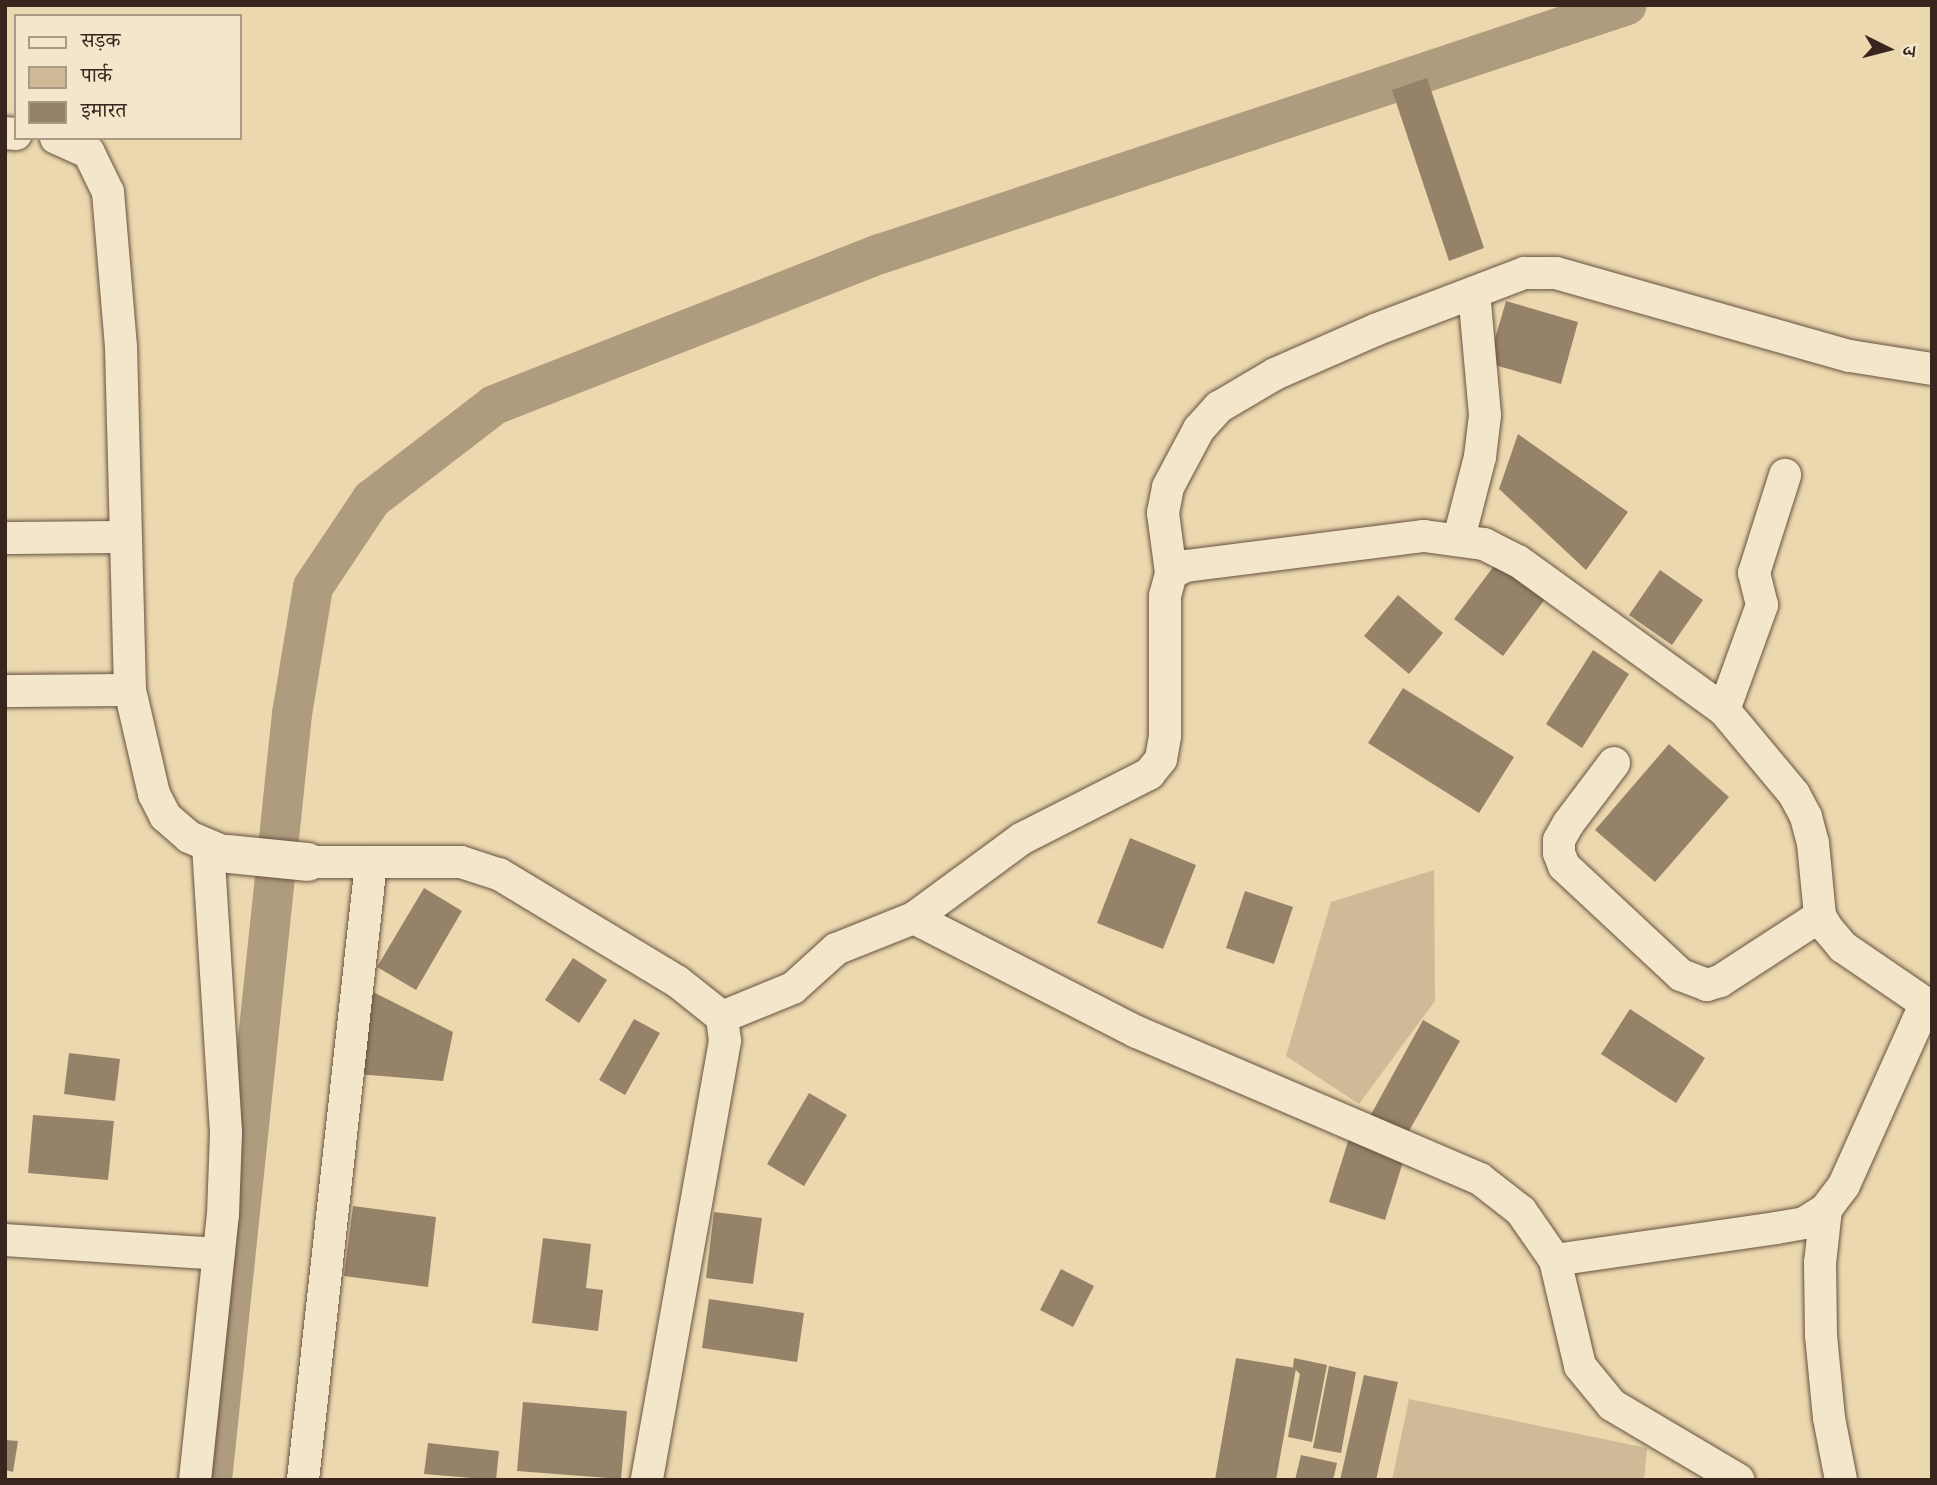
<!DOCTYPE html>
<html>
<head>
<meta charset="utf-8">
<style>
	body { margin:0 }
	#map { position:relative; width:1937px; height:1485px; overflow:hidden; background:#ecd8ae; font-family:Cardo,"Noto Serif Devanagari",serif }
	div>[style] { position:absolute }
	.green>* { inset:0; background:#ceba96 }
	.canal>* { height:40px; margin:-20px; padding:0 20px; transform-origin:20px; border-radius:20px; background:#af9b7d }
	.building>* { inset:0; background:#968269 }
	.roads { filter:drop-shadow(0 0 2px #665242) drop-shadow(0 0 2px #665242) }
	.street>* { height:32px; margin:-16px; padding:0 16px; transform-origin:16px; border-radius:16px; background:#f3e6ca }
	.secondary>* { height:38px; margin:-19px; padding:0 19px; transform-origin:19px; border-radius:19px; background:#f3e6ca }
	span { translate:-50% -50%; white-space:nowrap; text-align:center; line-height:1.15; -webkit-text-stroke:5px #f3e6ca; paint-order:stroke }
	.frame { position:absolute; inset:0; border:7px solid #39251e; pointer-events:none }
	.legend { position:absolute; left:14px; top:14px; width:228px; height:126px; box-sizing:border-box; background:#f3e6ca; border:2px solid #a99985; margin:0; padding:9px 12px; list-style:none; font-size:21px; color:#39251e }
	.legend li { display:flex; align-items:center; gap:14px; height:35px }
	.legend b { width:35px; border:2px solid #a99985 }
	.north { position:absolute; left:1853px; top:14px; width:70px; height:70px; -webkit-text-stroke:5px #f3e6ca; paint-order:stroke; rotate:96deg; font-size:19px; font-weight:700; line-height:28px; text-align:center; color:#39251e }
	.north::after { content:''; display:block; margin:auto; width:24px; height:32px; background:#39251e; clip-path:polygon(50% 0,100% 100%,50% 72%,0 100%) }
</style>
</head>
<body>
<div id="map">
	<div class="green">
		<i style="clip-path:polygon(1434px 870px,1435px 1001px,1359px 1104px,1286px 1056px,1331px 902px)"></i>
		<i style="clip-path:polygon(1409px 1399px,1647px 1448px,1644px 1480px,1392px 1480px)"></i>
	</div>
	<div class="canal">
		<i style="left:212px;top:1480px;width:770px;rotate:-84.04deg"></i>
		<i style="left:292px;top:714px;width:129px;rotate:-80.6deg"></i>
		<i style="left:313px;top:587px;width:106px;rotate:-56.2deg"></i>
		<i style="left:372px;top:499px;width:154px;rotate:-37.6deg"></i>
		<i style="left:494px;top:405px;width:414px;rotate:-21.4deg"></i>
		<i style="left:880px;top:254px;width:787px;rotate:-18.43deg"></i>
	</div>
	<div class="building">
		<i style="clip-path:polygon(1427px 78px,1484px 248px,1449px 261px,1392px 90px)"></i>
		<i style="clip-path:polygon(1506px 301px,1578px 322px,1561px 384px,1488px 363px)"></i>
		<i style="clip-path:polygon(1518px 434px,1628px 512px,1586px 570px,1499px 489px)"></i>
		<i style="clip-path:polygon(1497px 562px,1545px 599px,1503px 656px,1454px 619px)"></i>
		<i style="clip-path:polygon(1660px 570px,1703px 600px,1672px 645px,1629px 615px)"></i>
		<i style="clip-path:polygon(1398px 595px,1443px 633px,1409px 674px,1364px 636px)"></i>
		<i style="clip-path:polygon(1593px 650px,1629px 674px,1582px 748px,1546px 724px)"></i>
		<i style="clip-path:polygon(1403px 688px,1514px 757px,1479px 813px,1368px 743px)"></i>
		<i style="clip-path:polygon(1669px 744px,1729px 797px,1655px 882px,1595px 830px)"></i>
		<i style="clip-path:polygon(1130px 838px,1196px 865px,1163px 949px,1097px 923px)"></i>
		<i style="clip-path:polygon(424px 888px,462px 911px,416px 990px,377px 967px)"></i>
		<i style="clip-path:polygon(1245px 891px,1293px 907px,1274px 964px,1226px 948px)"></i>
		<i style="clip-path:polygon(573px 958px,607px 980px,579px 1023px,545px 1000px)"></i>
		<i style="clip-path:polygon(365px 988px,453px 1032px,443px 1081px,357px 1074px)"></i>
		<i style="clip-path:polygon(1630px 1009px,1705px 1058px,1676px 1103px,1601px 1054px)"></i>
		<i style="clip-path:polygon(634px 1019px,660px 1033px,625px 1095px,599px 1080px)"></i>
		<i style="clip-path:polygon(1423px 1020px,1460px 1041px,1405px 1138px,1369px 1118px)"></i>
		<i style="clip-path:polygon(69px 1053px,120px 1059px,115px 1101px,64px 1094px)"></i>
		<i style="clip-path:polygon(809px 1093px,847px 1115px,804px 1186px,767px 1164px)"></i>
		<i style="clip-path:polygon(33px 1115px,114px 1121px,108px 1180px,28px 1173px)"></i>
		<i style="clip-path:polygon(1350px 1135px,1406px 1152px,1385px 1220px,1329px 1202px)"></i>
		<i style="clip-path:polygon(353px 1206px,436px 1217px,428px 1287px,344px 1276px)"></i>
		<i style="clip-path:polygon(714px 1212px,762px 1218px,753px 1284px,706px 1278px)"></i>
		<i style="clip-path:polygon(543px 1238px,591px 1244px,586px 1288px,603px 1290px,598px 1331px,532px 1323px)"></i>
		<i style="clip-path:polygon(1061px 1269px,1094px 1286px,1073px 1327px,1040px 1310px)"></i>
		<i style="clip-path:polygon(709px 1299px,804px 1313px,797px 1362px,702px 1348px)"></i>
		<i style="clip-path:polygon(1236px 1358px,1296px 1368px,1276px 1480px,1215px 1480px)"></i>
		<i style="clip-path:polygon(1294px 1358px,1327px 1365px,1312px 1442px,1288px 1437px,1300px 1374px,1293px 1367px)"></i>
		<i style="clip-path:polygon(1329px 1366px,1356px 1372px,1341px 1453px,1313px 1448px)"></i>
		<i style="clip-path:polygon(1364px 1375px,1398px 1382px,1376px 1480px,1340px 1480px)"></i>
		<i style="clip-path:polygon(523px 1402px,627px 1411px,621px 1479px,517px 1471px)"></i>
		<i style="clip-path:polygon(5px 1440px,18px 1441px,13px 1472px,5px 1470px)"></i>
		<i style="clip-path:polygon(428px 1443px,499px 1451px,496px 1480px,424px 1474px)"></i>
		<i style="clip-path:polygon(1301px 1455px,1337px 1463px,1333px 1480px,1295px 1480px)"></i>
	</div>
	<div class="roads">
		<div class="street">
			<i style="left:5px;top:133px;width:11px;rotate:5deg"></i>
			<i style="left:56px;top:138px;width:36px;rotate:24deg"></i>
			<i style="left:89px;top:153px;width:43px;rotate:64deg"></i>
			<i style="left:108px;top:192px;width:156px;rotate:85.2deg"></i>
			<i style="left:121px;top:347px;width:343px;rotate:88.5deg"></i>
			<i style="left:130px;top:690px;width:107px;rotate:77deg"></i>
			<i style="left:154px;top:794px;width:25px;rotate:63deg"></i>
			<i style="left:165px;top:816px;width:32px;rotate:41deg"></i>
			<i style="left:189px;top:837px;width:43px;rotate:23deg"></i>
			<i style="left:5px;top:538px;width:118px;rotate:-0.5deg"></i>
			<i style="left:1459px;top:538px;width:84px;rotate:-75.5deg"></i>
			<i style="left:1480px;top:457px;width:42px;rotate:-83.2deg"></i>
			<i style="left:1485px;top:415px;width:123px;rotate:-95.1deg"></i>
			<i style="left:1171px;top:573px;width:61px;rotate:-97.6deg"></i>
			<i style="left:1163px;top:513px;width:26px;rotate:-79deg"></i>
			<i style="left:1168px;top:487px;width:66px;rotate:-61.9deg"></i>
			<i style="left:1199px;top:429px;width:30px;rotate:-48deg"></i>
			<i style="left:1219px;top:407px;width:65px;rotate:-30.5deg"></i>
			<i style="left:1275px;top:374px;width:109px;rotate:-23.7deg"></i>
			<i style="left:1375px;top:330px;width:160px;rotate:-20.9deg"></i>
			<i style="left:1524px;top:273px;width:32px"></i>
			<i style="left:1556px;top:273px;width:305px;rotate:15.8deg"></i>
			<i style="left:1850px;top:356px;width:83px;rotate:9deg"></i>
			<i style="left:5px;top:691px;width:125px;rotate:-0.5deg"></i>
			<i style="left:1724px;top:710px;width:112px;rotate:-70.1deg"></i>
			<i style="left:1762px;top:605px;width:33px;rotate:-104deg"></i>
			<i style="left:1754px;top:573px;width:103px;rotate:-72.4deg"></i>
			<i style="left:1614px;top:763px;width:76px;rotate:127deg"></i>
			<i style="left:1568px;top:824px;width:18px;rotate:119deg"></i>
			<i style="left:1559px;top:840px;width:13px;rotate:90deg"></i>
			<i style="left:1559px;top:853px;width:14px;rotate:69deg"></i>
			<i style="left:1564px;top:866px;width:160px;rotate:43deg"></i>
			<i style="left:1681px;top:975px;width:28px;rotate:21deg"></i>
			<i style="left:1707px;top:985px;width:14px;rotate:-17deg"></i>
			<i style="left:1720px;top:981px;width:119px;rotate:-33deg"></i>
			<i style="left:308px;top:862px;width:153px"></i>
			<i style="left:461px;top:862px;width:40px;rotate:18deg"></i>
			<i style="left:499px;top:874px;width:209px;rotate:31.1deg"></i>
			<i style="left:678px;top:982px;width:56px;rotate:38.5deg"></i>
			<i style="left:722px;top:1017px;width:24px;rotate:83deg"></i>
			<i style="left:725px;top:1041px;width:446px;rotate:100.1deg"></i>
			<i style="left:914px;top:918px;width:250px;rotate:27.1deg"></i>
			<i style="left:1137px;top:1032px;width:373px;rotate:23.2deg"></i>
			<i style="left:1480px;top:1179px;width:52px;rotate:38deg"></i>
			<i style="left:1521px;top:1211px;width:60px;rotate:55.2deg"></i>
			<i style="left:1555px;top:1260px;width:109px;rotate:76.7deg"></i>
			<i style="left:1580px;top:1366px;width:50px;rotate:50.6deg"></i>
			<i style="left:1612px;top:1405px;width:147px;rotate:30.6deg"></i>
			<i style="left:722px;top:1017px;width:77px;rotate:-22.2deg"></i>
			<i style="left:793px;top:988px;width:58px;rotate:-42.2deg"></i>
			<i style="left:836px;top:949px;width:84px;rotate:-21.7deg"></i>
			<i style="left:914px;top:918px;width:133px;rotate:-36.4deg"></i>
			<i style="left:1021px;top:839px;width:144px;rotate:-26.9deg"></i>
			<i style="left:1149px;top:774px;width:19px;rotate:-51deg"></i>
			<i style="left:1161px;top:759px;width:23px;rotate:-80deg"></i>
			<i style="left:1165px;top:736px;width:140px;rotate:-90deg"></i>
			<i style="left:1165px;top:596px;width:24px;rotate:-75deg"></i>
			<i style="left:1171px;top:573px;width:17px;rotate:-25deg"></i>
			<i style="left:1186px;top:566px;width:240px;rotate:-7.2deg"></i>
			<i style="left:1424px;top:536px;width:61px;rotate:7.6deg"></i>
			<i style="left:1484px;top:544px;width:38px;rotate:27deg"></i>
			<i style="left:1518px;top:561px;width:254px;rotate:35.9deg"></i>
			<i style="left:1724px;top:710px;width:109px;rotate:50.2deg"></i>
			<i style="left:1794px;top:794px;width:26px;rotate:62deg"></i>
			<i style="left:1806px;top:817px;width:27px;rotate:75deg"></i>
			<i style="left:1813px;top:843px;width:73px;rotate:84.5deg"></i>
			<i style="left:1820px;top:916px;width:14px;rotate:60deg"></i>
			<i style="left:1827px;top:928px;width:25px;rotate:50deg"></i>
			<i style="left:1843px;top:947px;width:108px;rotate:34.4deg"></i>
			<i style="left:1826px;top:1209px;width:54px;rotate:96.3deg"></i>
			<i style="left:1820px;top:1263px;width:72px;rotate:89.2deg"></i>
			<i style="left:1821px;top:1335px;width:83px;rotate:84.5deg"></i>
			<i style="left:1829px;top:1418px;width:63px;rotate:79deg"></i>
			<i style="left:5px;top:1240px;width:214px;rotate:3.7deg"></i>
			<i style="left:1555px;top:1260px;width:223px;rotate:-8.2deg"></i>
			<i style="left:1776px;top:1228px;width:28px;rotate:-10deg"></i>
			<i style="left:1804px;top:1223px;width:26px;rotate:-32deg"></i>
			<i style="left:1826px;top:1209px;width:30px;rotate:-53deg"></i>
			<i style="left:1844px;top:1185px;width:197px;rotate:-65.8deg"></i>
			<i style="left:195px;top:1480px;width:266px;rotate:-84deg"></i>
			<i style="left:223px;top:1215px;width:83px;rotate:-87.9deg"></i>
			<i style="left:226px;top:1132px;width:285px;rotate:-93.6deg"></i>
			<i style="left:303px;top:1480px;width:621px;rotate:-83.71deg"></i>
		</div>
		<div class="secondary">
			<i style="left:229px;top:854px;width:79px;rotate:5.8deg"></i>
		</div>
	</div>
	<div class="frame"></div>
	<ul class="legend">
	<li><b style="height:9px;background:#f3e6ca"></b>सड़क</li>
	<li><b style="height:19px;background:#ceba96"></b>पार्क</li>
	<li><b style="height:19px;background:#968269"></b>इमारत</li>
	</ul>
	<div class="north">उ</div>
</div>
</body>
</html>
